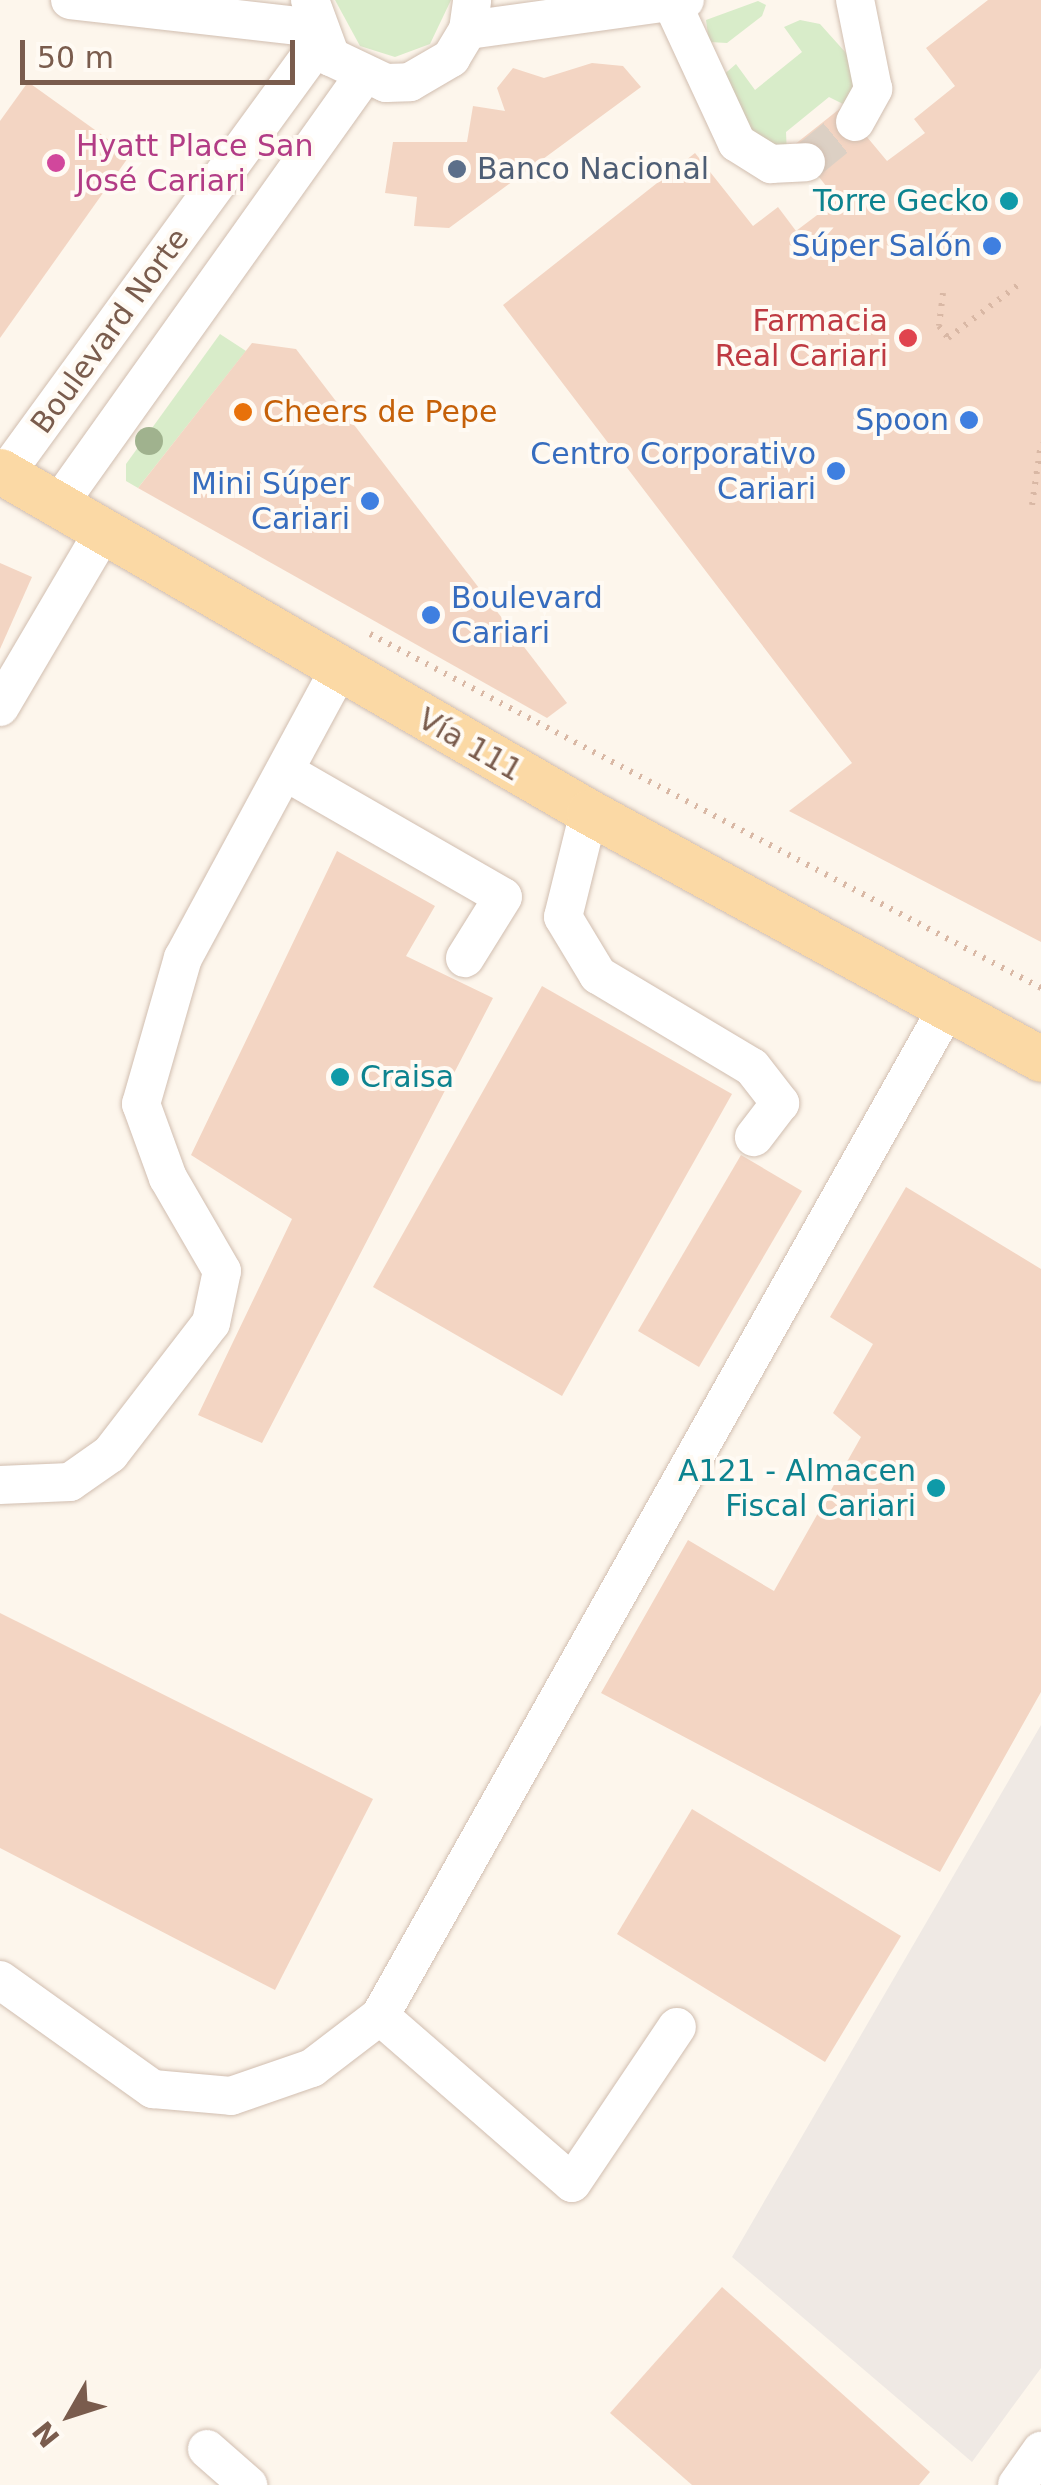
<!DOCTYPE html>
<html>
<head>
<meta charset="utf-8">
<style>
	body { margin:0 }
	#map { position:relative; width:1041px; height:2485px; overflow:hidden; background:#fdf6ec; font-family:"DejaVu Sans",sans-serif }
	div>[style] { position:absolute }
	.industrial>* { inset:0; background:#efe9e4 }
	.green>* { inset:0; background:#d8ecc9 }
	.building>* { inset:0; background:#f3d5c3 }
	.minor-tunnel>* { height:38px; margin-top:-19px; transform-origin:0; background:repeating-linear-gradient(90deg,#dcd0c4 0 38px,transparent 0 57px) }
	.path>* { height:6px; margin-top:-3px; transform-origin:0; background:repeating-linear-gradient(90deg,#d9b8a5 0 2.5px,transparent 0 10.5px) }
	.roads { filter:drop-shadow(0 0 2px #d1beb0) drop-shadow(0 0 2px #d1beb0) }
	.minor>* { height:38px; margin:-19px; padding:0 19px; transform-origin:19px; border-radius:19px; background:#fff }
	.major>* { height:45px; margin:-22.5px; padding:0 22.5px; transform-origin:22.5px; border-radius:22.5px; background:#fbd9a5 }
	.trees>* { width:28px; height:28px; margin:-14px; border-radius:50%; background:#a0b28e }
	.dots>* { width:28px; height:28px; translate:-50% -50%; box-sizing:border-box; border:5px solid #fffaf3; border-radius:50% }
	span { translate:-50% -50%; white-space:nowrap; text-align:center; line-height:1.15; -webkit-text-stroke:8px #fffaf3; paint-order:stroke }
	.hotel-label { font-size:30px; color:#b23c85 }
	.left { translate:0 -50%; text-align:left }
	.service-label { font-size:30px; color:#4e5e75 }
	.culture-label { font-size:30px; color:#0d838f }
	.right { translate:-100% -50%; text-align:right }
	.shop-label { font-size:30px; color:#366cbe }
	.health-label { font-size:30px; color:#be3a42 }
	.street-label { font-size:30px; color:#7a5c4d }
	.food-label { font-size:30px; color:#c56008 }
	.north { position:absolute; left:20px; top:2365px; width:100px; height:100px; -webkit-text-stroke:8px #fffaf3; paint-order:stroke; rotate:231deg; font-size:28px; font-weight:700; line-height:40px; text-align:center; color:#7a5c4d }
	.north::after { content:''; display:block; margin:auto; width:35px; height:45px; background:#7a5c4d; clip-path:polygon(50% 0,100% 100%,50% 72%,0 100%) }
	.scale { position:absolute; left:20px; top:40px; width:275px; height:45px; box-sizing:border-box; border:5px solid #7a5c4d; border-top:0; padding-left:12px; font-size:30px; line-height:35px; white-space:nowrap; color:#7a5c4d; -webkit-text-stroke:8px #fffaf3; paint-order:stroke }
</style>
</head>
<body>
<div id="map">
	<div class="industrial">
		<i style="clip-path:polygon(1041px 1725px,1041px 2368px,972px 2462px,732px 2257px)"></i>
	</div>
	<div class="green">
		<i style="clip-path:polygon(335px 0,451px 0,430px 44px,395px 57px,360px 46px)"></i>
		<i style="clip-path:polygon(758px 1px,766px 5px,762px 16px,727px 43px,709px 42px,706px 20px)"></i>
		<i style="clip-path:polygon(800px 20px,820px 24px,855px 63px,853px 109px,829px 97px,786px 132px,787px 155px,754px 138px,721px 77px,736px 64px,755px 90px,802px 52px,784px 27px)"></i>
		<i style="clip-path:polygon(220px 334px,246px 351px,138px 488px,126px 481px,126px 464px)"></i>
	</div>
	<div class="building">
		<i style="clip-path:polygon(988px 0,1041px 0,1041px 942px,789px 811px,852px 763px,503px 305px,695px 153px,753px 226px,778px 207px,796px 231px,837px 200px,794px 145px,842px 107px,887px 161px,925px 133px,914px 119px,955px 86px,926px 48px)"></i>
		<i style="clip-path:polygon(592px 63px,623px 66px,641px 87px,449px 228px,414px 226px,417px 197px,385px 193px,393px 142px,467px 142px,473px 106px,505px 111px,497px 88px,513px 68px,544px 78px)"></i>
		<i style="clip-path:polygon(28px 82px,130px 155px,0 338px,0 121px)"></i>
		<i style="clip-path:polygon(252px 343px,296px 349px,567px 703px,547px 718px,138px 488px)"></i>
		<i style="clip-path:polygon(0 563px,32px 577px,0 649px)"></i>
		<i style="clip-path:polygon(337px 851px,435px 906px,406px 956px,493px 998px,262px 1443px,198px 1415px,292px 1219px,191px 1155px)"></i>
		<i style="clip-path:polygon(542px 986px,732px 1094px,562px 1396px,373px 1287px)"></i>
		<i style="clip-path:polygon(741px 1155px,802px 1191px,699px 1367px,638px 1331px)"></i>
		<i style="clip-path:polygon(906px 1187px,1041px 1269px,1041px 1692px,940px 1872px,601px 1693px,688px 1540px,774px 1591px,861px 1437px,833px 1413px,873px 1344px,830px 1317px)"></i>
		<i style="clip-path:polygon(0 1613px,373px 1799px,275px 1990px,0 1848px)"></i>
		<i style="clip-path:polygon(692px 1809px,901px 1936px,825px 2062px,617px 1934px)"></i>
		<i style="clip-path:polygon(722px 2287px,930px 2472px,919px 2485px,692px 2485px,610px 2413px)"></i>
	</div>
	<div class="minor-tunnel">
		<i style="left:806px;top:162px;width:63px;rotate:-39.2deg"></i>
	</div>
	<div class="path">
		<i style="left:943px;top:293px;width:33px;rotate:97deg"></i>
		<i style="left:939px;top:326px;width:15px;rotate:53deg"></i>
		<i style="left:948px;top:338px;width:93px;rotate:-37.1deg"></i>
		<i style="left:1032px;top:505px;width:63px;rotate:-81.7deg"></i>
		<i style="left:370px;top:634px;width:759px;rotate:27.81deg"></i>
	</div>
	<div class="roads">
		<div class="minor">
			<i style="left:70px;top:0;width:246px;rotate:6.5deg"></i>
			<i style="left:310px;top:0;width:61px;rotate:69.8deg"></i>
			<i style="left:331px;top:57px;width:61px;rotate:25.3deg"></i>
			<i style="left:386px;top:83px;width:24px;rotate:-2deg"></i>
			<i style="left:410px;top:82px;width:48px;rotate:-30.3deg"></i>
			<i style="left:451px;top:58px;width:33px;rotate:-59deg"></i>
			<i style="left:468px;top:30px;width:30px;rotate:-82deg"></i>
			<i style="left:672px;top:3px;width:154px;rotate:65.1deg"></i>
			<i style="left:737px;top:143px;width:40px;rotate:32deg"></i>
			<i style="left:771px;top:164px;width:35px;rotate:-3deg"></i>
			<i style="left:468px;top:30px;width:219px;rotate:-7.9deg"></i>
			<i style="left:855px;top:122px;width:38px;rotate:-61deg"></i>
			<i style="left:873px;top:89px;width:91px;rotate:-101.4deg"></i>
			<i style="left:6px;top:473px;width:533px;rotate:-53.93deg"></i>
			<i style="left:58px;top:505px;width:524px;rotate:-54.55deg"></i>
			<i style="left:0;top:707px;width:203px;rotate:-59.5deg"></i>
			<i style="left:286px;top:772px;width:250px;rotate:29.9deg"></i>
			<i style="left:503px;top:897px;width:72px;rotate:121.9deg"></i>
			<i style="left:589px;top:812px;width:108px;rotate:103.9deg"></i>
			<i style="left:563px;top:917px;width:68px;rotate:58.9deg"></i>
			<i style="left:598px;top:975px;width:179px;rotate:30.9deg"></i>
			<i style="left:752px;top:1067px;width:46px;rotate:52.1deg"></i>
			<i style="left:780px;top:1103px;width:43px;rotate:127.4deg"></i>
			<i style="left:0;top:1485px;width:70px;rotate:-2.5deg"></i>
			<i style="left:70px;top:1482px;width:49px;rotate:-35deg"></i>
			<i style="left:110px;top:1454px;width:165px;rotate:-52.4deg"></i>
			<i style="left:211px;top:1323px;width:53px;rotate:-78.1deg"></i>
			<i style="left:222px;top:1271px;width:108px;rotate:-120.1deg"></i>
			<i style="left:168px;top:1178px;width:79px;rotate:-110deg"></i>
			<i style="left:141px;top:1104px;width:152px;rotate:-74deg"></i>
			<i style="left:183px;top:958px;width:328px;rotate:-61.6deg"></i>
			<i style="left:0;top:1980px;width:188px;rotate:35.5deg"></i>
			<i style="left:153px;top:2089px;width:78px;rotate:5.1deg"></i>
			<i style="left:231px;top:2096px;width:86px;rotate:-19.1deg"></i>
			<i style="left:312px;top:2068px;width:86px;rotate:-37.4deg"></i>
			<i style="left:380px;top:2016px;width:1154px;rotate:-60.64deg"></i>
			<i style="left:380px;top:2016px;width:254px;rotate:41deg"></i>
			<i style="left:572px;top:2183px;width:188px;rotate:-56.1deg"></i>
			<i style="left:207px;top:2449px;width:55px;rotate:41.3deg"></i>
			<i style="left:1017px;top:2485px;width:42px;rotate:-54.8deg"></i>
		</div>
		<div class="major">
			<i style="left:0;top:471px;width:681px;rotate:30.07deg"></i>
			<i style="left:589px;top:812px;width:515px;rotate:28.65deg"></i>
		</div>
	</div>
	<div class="trees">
		<i style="left:149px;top:441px"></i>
	</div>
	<div class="dots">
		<i style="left:56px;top:163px;background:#d1479c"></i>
		<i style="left:457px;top:169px;background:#5c6f8a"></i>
		<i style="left:1009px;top:201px;background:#0f9aa8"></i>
		<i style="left:992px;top:246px;background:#3f7fe0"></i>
		<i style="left:908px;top:338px;background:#e0444e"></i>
		<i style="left:243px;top:412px;background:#e8710a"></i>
		<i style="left:969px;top:420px;background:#3f7fe0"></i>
		<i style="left:836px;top:471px;background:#3f7fe0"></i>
		<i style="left:370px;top:501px;background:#3f7fe0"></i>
		<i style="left:431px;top:615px;background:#3f7fe0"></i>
		<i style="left:340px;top:1077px;background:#0f9aa8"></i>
		<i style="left:936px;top:1488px;background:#0f9aa8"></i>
	</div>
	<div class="hotel-label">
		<span class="left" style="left:76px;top:163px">Hyatt Place San<br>José Cariari</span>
	</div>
	<div class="service-label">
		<span class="left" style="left:477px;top:169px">Banco Nacional</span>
	</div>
	<div class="culture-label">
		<span class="right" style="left:989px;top:201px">Torre Gecko</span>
		<span class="left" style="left:360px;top:1077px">Craisa</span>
		<span class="right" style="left:916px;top:1488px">A121 - Almacen<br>Fiscal Cariari</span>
	</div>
	<div class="shop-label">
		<span class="right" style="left:972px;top:246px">Súper Salón</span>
		<span class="right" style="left:949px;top:420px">Spoon</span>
		<span class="right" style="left:816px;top:471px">Centro Corporativo<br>Cariari</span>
		<span class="right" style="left:350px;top:501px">Mini Súper<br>Cariari</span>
		<span class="left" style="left:451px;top:615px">Boulevard<br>Cariari</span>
	</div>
	<div class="health-label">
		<span class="right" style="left:888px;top:338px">Farmacia<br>Real Cariari</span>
	</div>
	<div class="street-label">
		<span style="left:110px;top:331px;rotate:-54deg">Boulevard Norte</span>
		<span style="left:470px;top:745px;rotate:30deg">Vía 111</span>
	</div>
	<div class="food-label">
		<span class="left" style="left:263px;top:412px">Cheers de Pepe</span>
	</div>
	<div class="north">N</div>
	<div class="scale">50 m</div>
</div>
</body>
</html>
